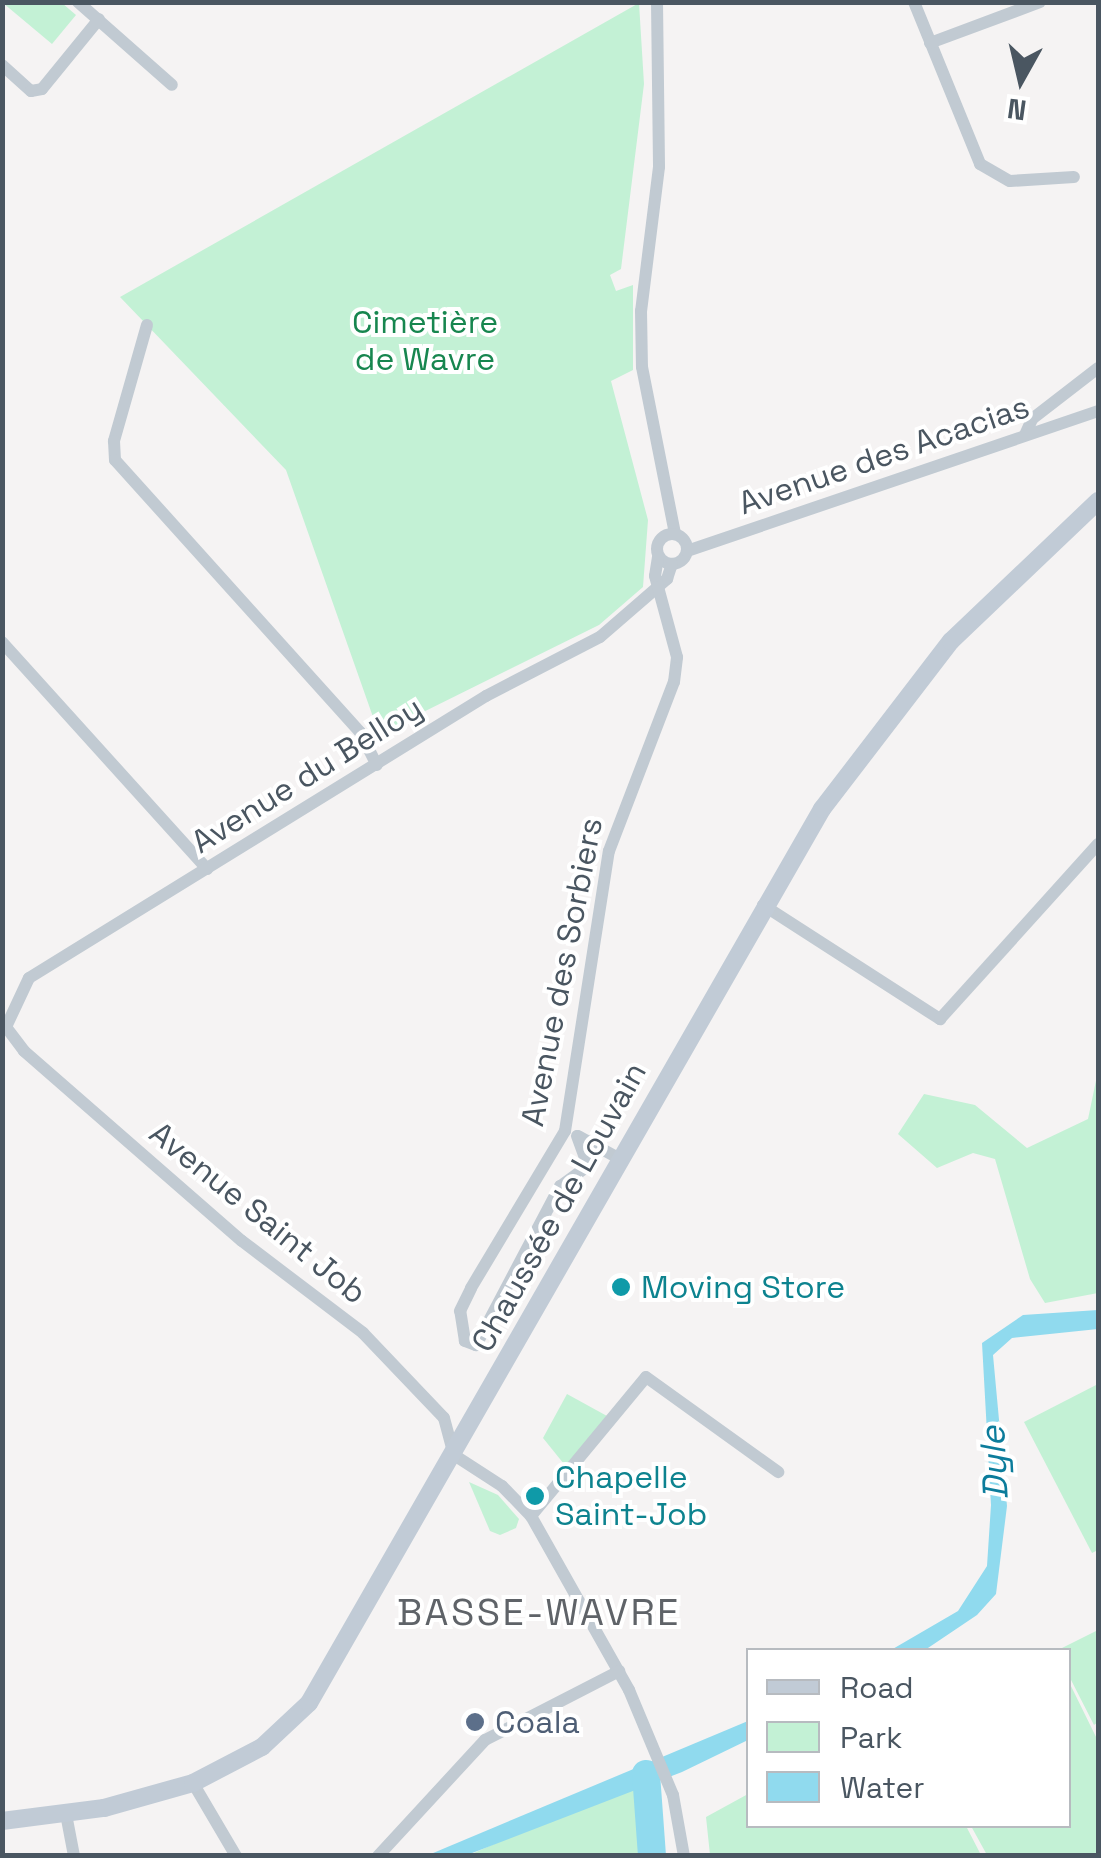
<!DOCTYPE html>
<html>
<head>
<meta charset="utf-8">
<style>
	body { margin:0 }
	#map { position:relative; width:1101px; height:1858px; overflow:hidden; background:#f5f3f3; font-family:"Space Grotesk",sans-serif }
	div>[style] { position:absolute }
	.green>* { inset:0; background:#c3f1d5 }
	.water>* { inset:0; background:#90daee }
	.river>* { height:28px; margin:-14px; padding:0 14px; transform-origin:14px; border-radius:14px; background:#90daee }
	.minor>* { height:12px; margin:-6px; padding:0 6px; transform-origin:6px; border-radius:6px; background:#c1cad2 }
	.minor>.ring { margin:-6px; padding:0; box-sizing:content-box; background:none; border:12px solid #c1cad2; border-radius:50% }
	.secondary>* { height:18px; margin:-9px; padding:0 9px; transform-origin:9px; border-radius:9px; background:#c1cbd6 }
	.dots>* { width:28px; height:28px; translate:-50% -50%; box-sizing:border-box; border:5px solid #fff; border-radius:50% }
	span { translate:-50% -50%; white-space:nowrap; text-align:center; line-height:1.15; -webkit-text-stroke:8px #fff; paint-order:stroke }
	.park-label { font-size:32px; color:#17864f }
	.street-label { font-size:32px; color:#4a5661 }
	.culture-label { font-size:32px; color:#0d838f }
	.left { translate:0 -50%; text-align:left }
	.service-label { font-size:32px; color:#4e5e75 }
	.water-label { font-size:35px; color:#0c7c9b; font-style:italic }
	.quarter-label { font-size:38px; color:#5f6368; letter-spacing:2.5px }
	.frame { position:absolute; inset:0; border:5px solid #4a5661; pointer-events:none }
	.legend { position:absolute; left:746px; top:1648px; width:325px; height:180px; box-sizing:border-box; background:#fff; border:2px solid #b7bbc0; margin:0; padding:12px 18px; list-style:none; font-size:30px; color:#4a5661 }
	.legend li { display:flex; align-items:center; gap:20px; height:50px }
	.legend b { width:50px; border:2px solid #b7bbc0 }
	.north { position:absolute; left:971px; top:30px; width:100px; height:100px; -webkit-text-stroke:8px #fff; paint-order:stroke; rotate:188deg; font-size:28px; font-weight:700; line-height:40px; text-align:center; color:#4a5661 }
	.north::after { content:''; display:block; margin:auto; width:35px; height:45px; background:#4a5661; clip-path:polygon(50% 0,100% 100%,50% 72%,0 100%) }
</style>
</head>
<body>
<div id="map">
	<div class="green">
		<i style="clip-path:polygon(3px 3px,62px 3px,76px 15px,52px 44px)"></i>
		<i style="clip-path:polygon(639px 3px,644px 84px,621px 269px,610px 275px,616px 291px,633px 285px,633px 370px,611px 381px,648px 520px,643px 587px,599px 625px,379px 734px,286px 470px,120px 297px)"></i>
		<i style="clip-path:polygon(1098px 1071px,1098px 1293px,1045px 1303px,1030px 1279px,995px 1159px,973px 1153px,937px 1168px,898px 1134px,924px 1094px,975px 1105px,1027px 1148px,1088px 1119px)"></i>
		<i style="clip-path:polygon(1098px 1384px,1098px 1550px,1092px 1553px,1024px 1422px)"></i>
		<i style="clip-path:polygon(567px 1394px,607px 1416px,568px 1469px,543px 1438px)"></i>
		<i style="clip-path:polygon(469px 1482px,498px 1495px,519px 1519px,516px 1528px,500px 1535px,490px 1531px)"></i>
		<i style="clip-path:polygon(1098px 1630px,1098px 1722px,1094px 1725px,1069px 1676px,1068px 1650px,1058px 1650px)"></i>
		<i style="clip-path:polygon(1069px 1682px,1098px 1741px,1098px 1855px,987px 1855px,971px 1826px,1068px 1826px)"></i>
		<i style="clip-path:polygon(643px 1786px,646px 1855px,467px 1856px,510px 1837px)"></i>
		<i style="clip-path:polygon(748px 1794px,748px 1826px,966px 1826px,981px 1855px,710px 1855px,706px 1817px)"></i>
	</div>
	<div class="water">
		<i style="clip-path:polygon(1098px 1310px,1098px 1329px,1012px 1338px,993px 1355px,1007px 1506px,996px 1594px,977px 1615px,925px 1650px,891px 1650px,958px 1611px,987px 1566px,991px 1505px,982px 1343px,1023px 1315px)"></i>
		<i style="clip-path:polygon(748px 1721px,748px 1740px,682px 1772px,467px 1855px,426px 1856px)"></i>
	</div>
	<div class="river">
		<i style="left:646px;top:1774px;width:82px;rotate:85.8deg"></i>
	</div>
	<div class="minor">
		<i style="left:78px;top:2px;width:125px;rotate:41.4deg"></i>
		<i style="left:657px;top:2px;width:165px;rotate:89.3deg"></i>
		<i style="left:659px;top:167px;width:145px;rotate:97.1deg"></i>
		<i style="left:641px;top:311px;width:56px;rotate:89deg"></i>
		<i style="left:642px;top:367px;width:170px;rotate:78.8deg"></i>
		<i style="left:914px;top:2px;width:175px;rotate:67.8deg"></i>
		<i style="left:980px;top:164px;width:34px;rotate:30deg"></i>
		<i style="left:1010px;top:181px;width:64px;rotate:-3.6deg"></i>
		<i style="left:930px;top:43px;width:117px;rotate:-20.4deg"></i>
		<i style="left:2px;top:65px;width:39px;rotate:42deg"></i>
		<i style="left:31px;top:91px;width:11px;rotate:-10deg"></i>
		<i style="left:42px;top:89px;width:90px;rotate:-50.8deg"></i>
		<i style="left:147px;top:325px;width:121px;rotate:105.9deg"></i>
		<i style="left:114px;top:441px;width:19px;rotate:87deg"></i>
		<i style="left:115px;top:460px;width:366px;rotate:48deg"></i>
		<i style="left:360px;top:732px;width:37px;rotate:63deg"></i>
		<i style="left:1025px;top:435px;width:17px;rotate:-66deg"></i>
		<i style="left:1032px;top:419px;width:83px;rotate:-37.7deg"></i>
		<i class="ring" style="left:657px;top:534px;width:18px;height:18px"></i>
		<i style="left:687px;top:551px;width:434px;rotate:-18.8deg"></i>
		<i style="left:2px;top:642px;width:306px;rotate:47.9deg"></i>
		<i style="left:763px;top:905px;width:211px;rotate:32.8deg"></i>
		<i style="left:940px;top:1019px;width:236px;rotate:-47.9deg"></i>
		<i style="left:6px;top:1027px;width:30px;rotate:53deg"></i>
		<i style="left:24px;top:1051px;width:289px;rotate:41.1deg"></i>
		<i style="left:242px;top:1241px;width:152px;rotate:37.2deg"></i>
		<i style="left:363px;top:1333px;width:117px;rotate:46.4deg"></i>
		<i style="left:444px;top:1418px;width:38px;rotate:75deg"></i>
		<i style="left:454px;top:1455px;width:57px;rotate:32.9deg"></i>
		<i style="left:502px;top:1486px;width:42px;rotate:46deg"></i>
		<i style="left:531px;top:1516px;width:200px;rotate:60.6deg"></i>
		<i style="left:629px;top:1690px;width:114px;rotate:67.3deg"></i>
		<i style="left:673px;top:1795px;width:62px;rotate:79.8deg"></i>
		<i style="left:6px;top:1027px;width:54px;rotate:-64.9deg"></i>
		<i style="left:29px;top:978px;width:537px;rotate:-31.68deg"></i>
		<i style="left:486px;top:696px;width:128px;rotate:-27.4deg"></i>
		<i style="left:600px;top:637px;width:89px;rotate:-40.9deg"></i>
		<i style="left:667px;top:579px;width:16px;rotate:-72deg"></i>
		<i style="left:577px;top:1136px;width:32px;rotate:70deg"></i>
		<i style="left:588px;top:1166px;width:34px;rotate:144deg"></i>
		<i style="left:560px;top:1186px;width:180px;rotate:117.8deg"></i>
		<i style="left:476px;top:1345px;width:12px;rotate:-160deg"></i>
		<i style="left:465px;top:1341px;width:30px;rotate:-99deg"></i>
		<i style="left:460px;top:1311px;width:25px;rotate:-64deg"></i>
		<i style="left:471px;top:1288px;width:183px;rotate:-59.1deg"></i>
		<i style="left:565px;top:1131px;width:283px;rotate:-81.1deg"></i>
		<i style="left:609px;top:851px;width:181px;rotate:-69deg"></i>
		<i style="left:674px;top:682px;width:25px;rotate:-83deg"></i>
		<i style="left:677px;top:657px;width:84px;rotate:-105.2deg"></i>
		<i style="left:655px;top:576px;width:19px;rotate:-81deg"></i>
		<i style="left:578px;top:1136px;width:48px;rotate:28.7deg"></i>
		<i style="left:531px;top:1516px;width:180px;rotate:-50.4deg"></i>
		<i style="left:646px;top:1377px;width:163px;rotate:35.7deg"></i>
		<i style="left:193px;top:1783px;width:85px;rotate:59.5deg"></i>
		<i style="left:66px;top:1814px;width:43px;rotate:79.2deg"></i>
		<i style="left:378px;top:1856px;width:158px;rotate:-47.3deg"></i>
		<i style="left:485px;top:1740px;width:151px;rotate:-27.2deg"></i>
	</div>
	<div class="secondary">
		<i style="left:2px;top:1821px;width:103px;rotate:-7.3deg"></i>
		<i style="left:104px;top:1808px;width:92px;rotate:-15.7deg"></i>
		<i style="left:193px;top:1783px;width:78px;rotate:-27.6deg"></i>
		<i style="left:262px;top:1747px;width:64px;rotate:-43.1deg"></i>
		<i style="left:309px;top:1703px;width:1031px;rotate:-60.15deg"></i>
		<i style="left:822px;top:809px;width:212px;rotate:-52.5deg"></i>
		<i style="left:951px;top:641px;width:203px;rotate:-43.6deg"></i>
	</div>
	<div class="dots">
		<i style="left:621px;top:1287px;background:#0f9aa8"></i>
		<i style="left:535px;top:1496px;background:#0f9aa8"></i>
		<i style="left:475px;top:1722px;background:#5c6f8a"></i>
	</div>
	<div class="park-label">
		<span style="left:425px;top:341px">Cimetière<br>de Wavre</span>
	</div>
	<div class="street-label">
		<span style="left:884px;top:455px;rotate:-19deg">Avenue des Acacias</span>
		<span style="left:307px;top:775px;rotate:-32deg">Avenue du Belloy</span>
		<span style="left:562px;top:972px;rotate:-79deg">Avenue des Sorbiers</span>
		<span style="left:559px;top:1207px;rotate:-61deg">Chaussée de Louvain</span>
		<span style="left:258px;top:1213px;rotate:39deg">Avenue Saint Job</span>
	</div>
	<div class="culture-label">
		<span class="left" style="left:641px;top:1287px">Moving Store</span>
		<span class="left" style="left:555px;top:1496px">Chapelle<br>Saint-Job</span>
	</div>
	<div class="service-label">
		<span class="left" style="left:495px;top:1722px">Coala</span>
	</div>
	<div class="water-label">
		<span style="left:994px;top:1463px;rotate:-93deg">Dyle</span>
	</div>
	<div class="quarter-label">
		<span style="left:539px;top:1613px">BASSE-WAVRE</span>
	</div>
	<div class="frame"></div>
	<ul class="legend">
	<li><b style="height:12px;background:#c1cbd6"></b>Road</li>
	<li><b style="height:28px;background:#c3f1d5"></b>Park</li>
	<li><b style="height:28px;background:#90daee"></b>Water</li>
	</ul>
	<div class="north">N</div>
</div>
</body>
</html>
